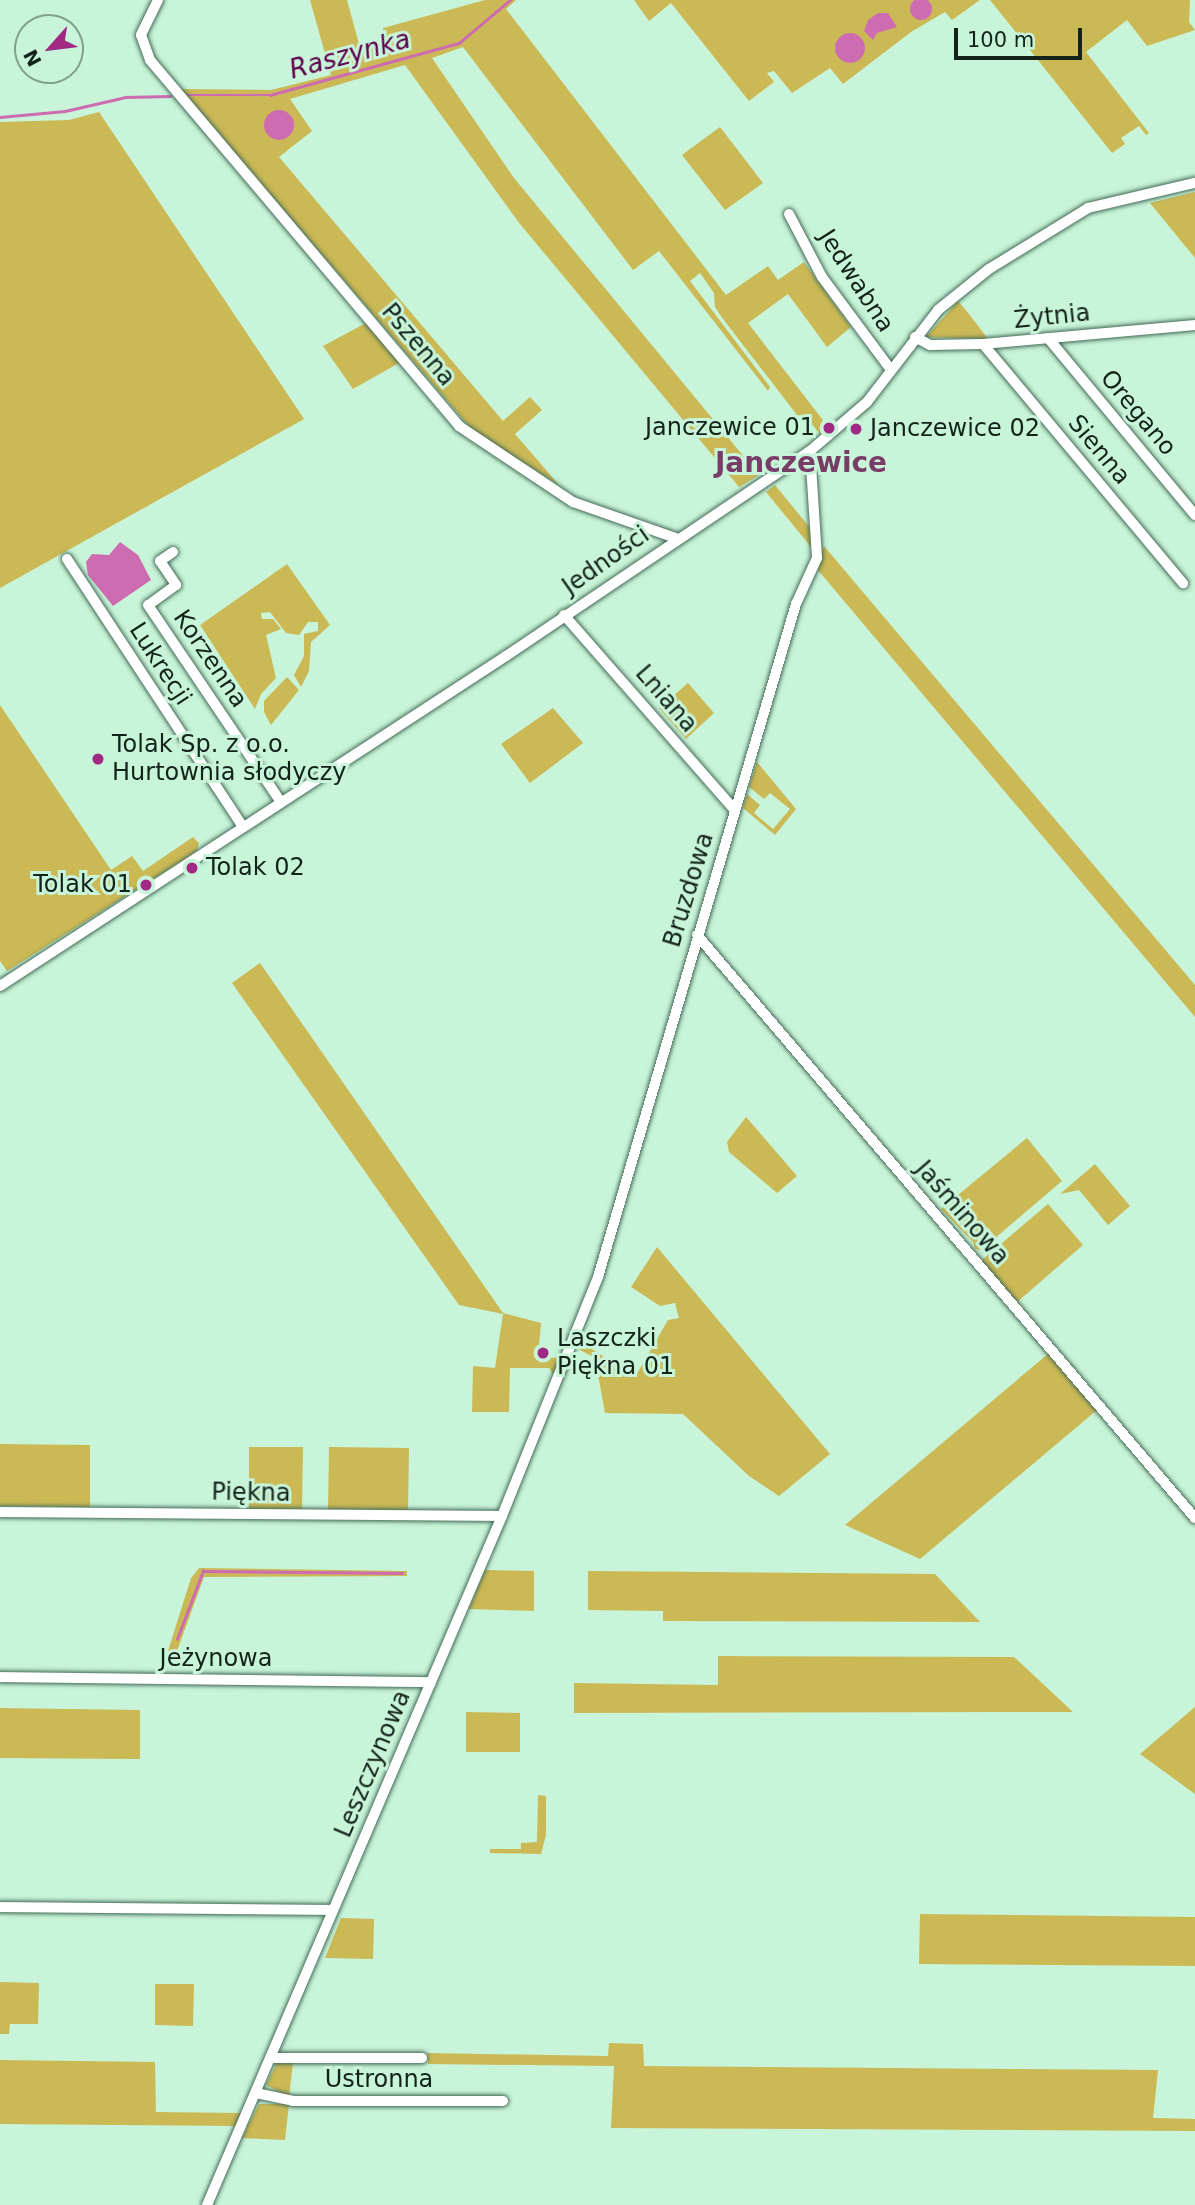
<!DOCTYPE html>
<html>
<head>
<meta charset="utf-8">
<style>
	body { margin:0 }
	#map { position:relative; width:1195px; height:2205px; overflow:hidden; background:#c8f4da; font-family:"DejaVu Sans",sans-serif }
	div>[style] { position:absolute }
	.green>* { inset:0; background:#cbb955 }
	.water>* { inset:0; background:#ce6cb1 }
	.round { border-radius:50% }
	.stream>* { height:2.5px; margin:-1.25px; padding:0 1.25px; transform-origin:1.25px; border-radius:1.25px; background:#ce6cb1 }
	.roads { filter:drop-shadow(0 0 2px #446b56) drop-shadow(0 0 2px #446b56) }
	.minor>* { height:10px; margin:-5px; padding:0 5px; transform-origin:5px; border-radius:5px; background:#fff }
	.dots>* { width:19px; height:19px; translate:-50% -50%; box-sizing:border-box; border:4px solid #c8f4da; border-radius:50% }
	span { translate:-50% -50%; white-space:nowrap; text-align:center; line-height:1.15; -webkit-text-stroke:6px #c8f4da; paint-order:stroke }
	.street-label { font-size:24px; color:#13231a }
	.poi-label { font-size:24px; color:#13231a }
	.right { translate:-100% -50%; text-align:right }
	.left { translate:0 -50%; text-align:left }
	.water-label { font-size:26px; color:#5f004c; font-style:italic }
	.quarter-label { font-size:28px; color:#783c66; font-weight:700 }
	.north { position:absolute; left:14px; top:14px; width:70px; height:70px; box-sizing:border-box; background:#c8f4da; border:2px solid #80a08d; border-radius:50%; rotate:242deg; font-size:19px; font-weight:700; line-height:28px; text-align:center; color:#13231a }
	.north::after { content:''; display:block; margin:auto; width:24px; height:32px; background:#9f2983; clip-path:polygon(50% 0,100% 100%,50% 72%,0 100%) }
	.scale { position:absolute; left:954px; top:28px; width:128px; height:32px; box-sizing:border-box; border:4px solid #13231a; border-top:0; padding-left:9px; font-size:21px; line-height:24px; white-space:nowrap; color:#13231a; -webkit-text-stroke:5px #c8f4da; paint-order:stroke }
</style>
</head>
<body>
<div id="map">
	<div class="green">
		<i style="clip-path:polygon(310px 0,347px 0,361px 51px,386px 41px,383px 28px,485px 0,516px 0,506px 9px,726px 295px,768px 266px,778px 280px,804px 262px,851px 327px,827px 347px,788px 294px,748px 323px,829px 428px,820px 434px,806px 417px,797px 415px,723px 319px,715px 307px,714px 293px,700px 273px,690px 281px,770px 387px,768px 391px,659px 251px,633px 270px,463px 47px,432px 58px,514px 178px,759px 475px,739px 487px,520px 224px,405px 65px,290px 99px,312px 131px,279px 157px,503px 421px,530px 397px,542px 410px,515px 434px,559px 485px,473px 431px,180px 89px,271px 90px,331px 75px)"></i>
		<i style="clip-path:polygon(634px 0,980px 0,952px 20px,945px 12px,911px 32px,843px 84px,830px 68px,792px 93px,774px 71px,767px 73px,774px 82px,749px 101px,671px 3px,649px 21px)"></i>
		<i style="clip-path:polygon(990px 0,1190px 0,1189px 22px,1195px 30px,1147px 46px,1127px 20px,1086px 52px,1149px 133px,1146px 135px,1139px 126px,1121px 138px,1125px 144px,1112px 153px)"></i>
		<i style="clip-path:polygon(99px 112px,304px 419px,0 588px,0 122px,69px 120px)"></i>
		<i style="clip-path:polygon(720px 127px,763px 183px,725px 210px,682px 155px)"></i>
		<i style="clip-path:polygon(1195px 192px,1195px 258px,1150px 203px)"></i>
		<i style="clip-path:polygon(958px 301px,969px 314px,988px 339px,926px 337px)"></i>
		<i style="clip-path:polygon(366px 323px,399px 363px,353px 389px,323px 346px)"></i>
		<i style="clip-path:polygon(775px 485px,811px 529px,811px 547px,766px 492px)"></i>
		<i style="clip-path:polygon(824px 546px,1195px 985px,1195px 1017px,817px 569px)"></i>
		<i style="clip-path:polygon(287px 564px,330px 625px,311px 642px,309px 671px,301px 687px,294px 675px,304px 656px,304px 634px,318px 631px,318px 622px,308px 622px,299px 635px,286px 633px,270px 612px,261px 613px,262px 619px,273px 619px,281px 629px,266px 635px,276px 678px,261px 694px,255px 709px,200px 625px)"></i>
		<i style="clip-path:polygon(287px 677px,299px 690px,271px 725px,264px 712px,264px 701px)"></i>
		<i style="clip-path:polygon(688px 683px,714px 713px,686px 739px,659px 708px)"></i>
		<i style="clip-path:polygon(0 705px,111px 870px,132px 856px,143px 871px,193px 837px,199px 843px,197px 851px,7px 971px,0 961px)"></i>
		<i style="clip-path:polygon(553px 708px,583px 743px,530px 783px,501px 744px)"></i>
		<i style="clip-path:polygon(757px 762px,796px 809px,775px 835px,743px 808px,747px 794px,760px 805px,754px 813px,773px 829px,790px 809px,770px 793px,764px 799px,749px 787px)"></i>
		<i style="clip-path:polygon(260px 963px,503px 1313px,541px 1323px,538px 1357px,560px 1358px,553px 1374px,549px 1368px,510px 1368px,509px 1412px,472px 1412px,473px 1366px,495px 1368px,503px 1314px,459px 1305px,232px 983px)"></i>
		<i style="clip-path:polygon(746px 1117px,797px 1176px,777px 1193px,729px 1152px,727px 1142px)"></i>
		<i style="clip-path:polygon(1027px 1138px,1062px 1181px,981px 1250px,975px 1249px,973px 1242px,941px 1209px)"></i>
		<i style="clip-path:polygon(1095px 1164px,1130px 1206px,1108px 1225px,1079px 1190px,1060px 1194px)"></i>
		<i style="clip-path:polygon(1048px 1204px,1083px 1245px,1016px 1303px,982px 1264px,983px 1259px)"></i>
		<i style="clip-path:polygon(657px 1247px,830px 1454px,779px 1496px,749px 1476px,683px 1414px,605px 1413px,595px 1358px,580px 1350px,581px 1342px,635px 1377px,668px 1320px,679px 1318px,675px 1303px,660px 1306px,631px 1287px)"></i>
		<i style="clip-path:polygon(1049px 1353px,1097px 1410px,920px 1559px,845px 1525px)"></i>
		<i style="clip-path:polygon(0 1444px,90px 1445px,90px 1507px,0 1506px)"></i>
		<i style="clip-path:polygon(249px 1447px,303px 1447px,302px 1509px,249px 1509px)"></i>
		<i style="clip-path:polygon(329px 1447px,409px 1448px,408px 1510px,328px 1509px)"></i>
		<i style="clip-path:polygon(199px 1568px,407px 1571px,407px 1576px,204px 1577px,177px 1651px,168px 1651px,191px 1578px)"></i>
		<i style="clip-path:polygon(485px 1570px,534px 1571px,534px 1611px,469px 1609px)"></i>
		<i style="clip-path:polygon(588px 1571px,935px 1574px,980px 1622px,663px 1621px,663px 1611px,588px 1610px)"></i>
		<i style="clip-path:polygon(718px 1656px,1014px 1657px,1073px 1712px,574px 1713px,574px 1683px,718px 1685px)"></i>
		<i style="clip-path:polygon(1195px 1707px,1195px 1794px,1140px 1754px)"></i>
		<i style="clip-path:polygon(0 1708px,140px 1710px,140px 1759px,0 1758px)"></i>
		<i style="clip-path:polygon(466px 1712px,520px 1713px,520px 1752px,466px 1752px)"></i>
		<i style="clip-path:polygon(538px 1795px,546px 1796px,546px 1835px,541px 1854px,490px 1853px,490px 1849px,521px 1849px,521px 1843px,537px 1842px)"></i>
		<i style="clip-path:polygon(920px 1914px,1195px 1917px,1195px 1966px,919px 1964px)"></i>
		<i style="clip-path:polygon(341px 1918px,374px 1919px,373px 1959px,325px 1958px)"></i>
		<i style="clip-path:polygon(0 1982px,39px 1983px,38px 2024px,10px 2024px,9px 2034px,0 2034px)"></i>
		<i style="clip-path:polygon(155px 1984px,194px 1984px,193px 2026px,155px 2025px)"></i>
		<i style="clip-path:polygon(609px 2043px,643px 2044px,644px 2066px,1158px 2070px,1153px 2118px,1195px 2119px,1195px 2131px,611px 2128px,614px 2066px,428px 2064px,427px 2053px,608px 2056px)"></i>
		<i style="clip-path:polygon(0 2060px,155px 2062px,156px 2112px,241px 2113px,236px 2126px,0 2124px)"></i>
		<i style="clip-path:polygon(277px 2063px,293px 2063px,289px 2097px,266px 2085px)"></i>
		<i style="clip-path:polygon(259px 2104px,289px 2104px,285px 2140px,242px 2138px)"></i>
	</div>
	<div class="water">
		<i class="round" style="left:910px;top:-2px;width:22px;height:22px"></i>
		<i style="clip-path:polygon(878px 13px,888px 13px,897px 27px,877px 33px,873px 40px,864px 31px,868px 20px)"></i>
		<i class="round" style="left:835px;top:33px;width:30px;height:30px"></i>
		<i class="round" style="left:264px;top:110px;width:30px;height:30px"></i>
		<i style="clip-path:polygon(120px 542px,138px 555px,151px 580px,113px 606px,88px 575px,86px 562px,92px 554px,109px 555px)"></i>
	</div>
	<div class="stream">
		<i style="left:186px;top:95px;width:84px"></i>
		<i style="left:270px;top:95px;width:196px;rotate:-15.4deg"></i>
		<i style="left:459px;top:43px;width:67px;rotate:-40.1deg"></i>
		<i style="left:0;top:117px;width:65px;rotate:-5.3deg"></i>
		<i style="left:65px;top:111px;width:63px;rotate:-12.9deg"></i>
		<i style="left:126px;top:97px;width:44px;rotate:-1.3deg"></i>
		<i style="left:177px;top:1639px;width:73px;rotate:-69.1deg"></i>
		<i style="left:203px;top:1571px;width:199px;rotate:0.6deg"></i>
	</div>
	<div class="roads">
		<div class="minor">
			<i style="left:158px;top:0;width:39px;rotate:116deg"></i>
			<i style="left:141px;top:35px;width:27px;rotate:70deg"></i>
			<i style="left:150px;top:60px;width:479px;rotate:49.8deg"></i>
			<i style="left:459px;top:426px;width:137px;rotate:33.7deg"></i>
			<i style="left:573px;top:502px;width:109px;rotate:19.3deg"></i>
			<i style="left:789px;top:214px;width:71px;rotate:62.4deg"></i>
			<i style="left:822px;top:277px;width:116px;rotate:53.4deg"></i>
			<i style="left:915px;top:337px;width:17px;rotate:28deg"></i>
			<i style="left:930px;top:345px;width:53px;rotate:-1.1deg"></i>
			<i style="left:983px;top:344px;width:213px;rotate:-5.1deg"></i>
			<i style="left:1048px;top:338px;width:230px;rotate:50.3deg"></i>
			<i style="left:983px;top:344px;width:312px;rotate:50.1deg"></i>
			<i style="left:173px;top:552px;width:16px;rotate:145deg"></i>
			<i style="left:160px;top:561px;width:29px;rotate:56deg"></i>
			<i style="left:176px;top:585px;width:34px;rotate:144deg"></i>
			<i style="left:148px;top:605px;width:238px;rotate:56deg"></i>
			<i style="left:67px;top:559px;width:321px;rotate:56.7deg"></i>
			<i style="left:564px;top:615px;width:259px;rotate:48.8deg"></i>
			<i style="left:697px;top:935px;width:767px;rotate:49.5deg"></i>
			<i style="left:0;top:986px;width:604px;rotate:-33.11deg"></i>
			<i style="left:506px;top:656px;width:367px;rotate:-34deg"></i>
			<i style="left:810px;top:451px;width:75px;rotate:-40.7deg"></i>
			<i style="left:867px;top:402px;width:116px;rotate:-52.3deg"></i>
			<i style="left:938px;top:310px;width:65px;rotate:-38.8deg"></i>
			<i style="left:989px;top:269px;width:116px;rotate:-31.6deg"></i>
			<i style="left:1088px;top:208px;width:110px;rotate:-13.2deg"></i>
			<i style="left:0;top:1512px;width:502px;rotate:0.46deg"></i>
			<i style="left:0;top:1677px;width:431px;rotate:0.7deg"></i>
			<i style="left:0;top:1907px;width:333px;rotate:0.5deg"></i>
			<i style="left:270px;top:2058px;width:152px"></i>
			<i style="left:256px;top:2093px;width:38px;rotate:12deg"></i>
			<i style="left:293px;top:2101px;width:210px"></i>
			<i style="left:207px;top:2205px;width:749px;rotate:-66.82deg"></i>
			<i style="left:502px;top:1516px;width:258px;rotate:-68.1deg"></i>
			<i style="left:598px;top:1277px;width:702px;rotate:-73.61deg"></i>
			<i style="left:796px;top:604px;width:51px;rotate:-65.5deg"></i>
			<i style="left:817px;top:558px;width:107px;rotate:-93.7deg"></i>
		</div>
	</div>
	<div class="dots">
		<i style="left:829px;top:428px;background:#9f2983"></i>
		<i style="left:856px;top:429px;background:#9f2983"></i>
		<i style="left:98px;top:759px;background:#9f2983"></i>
		<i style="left:192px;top:868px;background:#9f2983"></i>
		<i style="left:146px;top:885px;background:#9f2983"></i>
		<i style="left:543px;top:1353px;background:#9f2983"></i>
	</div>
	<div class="street-label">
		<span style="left:856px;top:281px;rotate:57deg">Jedwabna</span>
		<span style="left:1052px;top:317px;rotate:-6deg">Żytnia</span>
		<span style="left:418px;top:345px;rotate:50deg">Pszenna</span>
		<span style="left:1138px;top:413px;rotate:50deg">Oregano</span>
		<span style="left:1099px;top:450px;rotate:50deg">Sienna</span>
		<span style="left:606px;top:561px;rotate:-35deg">Jedności</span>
		<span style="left:210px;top:659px;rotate:56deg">Korzenna</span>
		<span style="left:160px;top:664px;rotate:57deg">Lukrecji</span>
		<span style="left:666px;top:699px;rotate:49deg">Lniana</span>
		<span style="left:689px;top:890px;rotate:-73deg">Bruzdowa</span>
		<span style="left:962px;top:1213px;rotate:49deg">Jaśminowa</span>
		<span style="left:251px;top:1493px;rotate:1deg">Piękna</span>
		<span style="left:216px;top:1659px">Jeżynowa</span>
		<span style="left:373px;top:1764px;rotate:-67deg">Leszczynowa</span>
		<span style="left:379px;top:2080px">Ustronna</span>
	</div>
	<div class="poi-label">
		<span class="right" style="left:815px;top:428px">Janczewice 01</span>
		<span class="left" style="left:870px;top:429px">Janczewice 02</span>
		<span class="left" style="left:112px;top:759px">Tolak Sp. z o.o.<br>Hurtownia słodyczy</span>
		<span class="left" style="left:206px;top:868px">Tolak 02</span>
		<span class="right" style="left:132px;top:885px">Tolak 01</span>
		<span class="left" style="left:557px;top:1353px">Laszczki<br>Piękna 01</span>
	</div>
	<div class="water-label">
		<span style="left:350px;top:55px;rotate:-15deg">Raszynka</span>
	</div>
	<div class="quarter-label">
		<span style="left:801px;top:463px">Janczewice</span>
	</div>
	<div class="north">N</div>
	<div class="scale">100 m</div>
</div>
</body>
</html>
